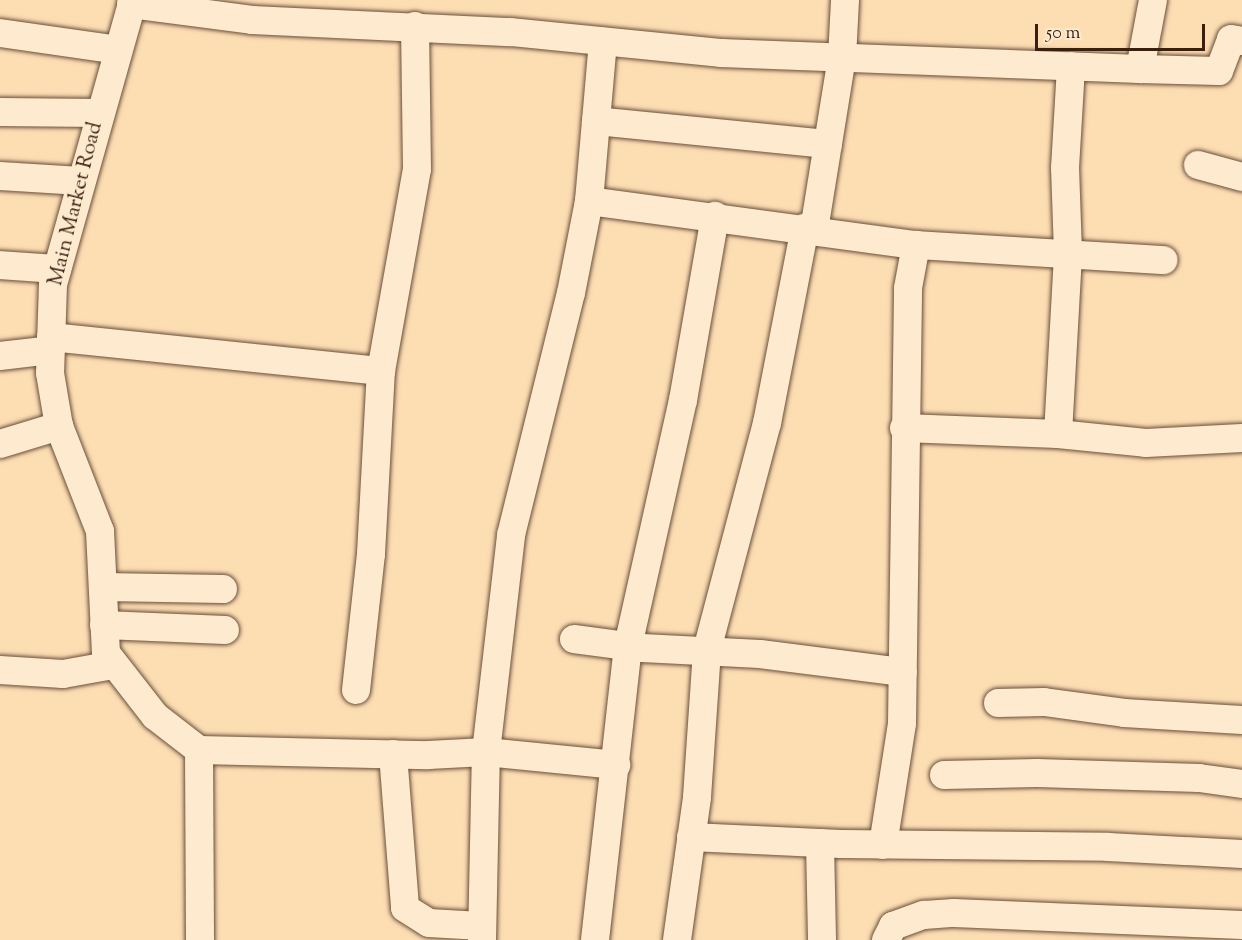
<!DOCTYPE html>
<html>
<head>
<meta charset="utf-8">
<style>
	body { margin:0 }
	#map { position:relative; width:1242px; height:940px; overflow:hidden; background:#fddeb3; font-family:"Sorts Mill Goudy",serif }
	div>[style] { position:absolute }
	.roads { filter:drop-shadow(0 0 2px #6a4f3a) drop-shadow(0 0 2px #6a4f3a) }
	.minor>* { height:28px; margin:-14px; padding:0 14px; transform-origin:14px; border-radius:14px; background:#feeace }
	span { translate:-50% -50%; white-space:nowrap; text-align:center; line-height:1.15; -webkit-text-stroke:4.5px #feeace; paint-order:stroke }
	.street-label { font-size:21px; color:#391f12 }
	.scale { position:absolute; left:1035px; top:24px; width:170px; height:27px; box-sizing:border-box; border:3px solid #391f12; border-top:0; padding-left:8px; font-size:18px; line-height:21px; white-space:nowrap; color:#391f12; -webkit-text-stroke:4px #feeace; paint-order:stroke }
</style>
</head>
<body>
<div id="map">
	<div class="roads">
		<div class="minor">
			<i style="left:133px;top:0;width:295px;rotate:105.7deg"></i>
			<i style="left:53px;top:284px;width:89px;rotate:91.9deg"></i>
			<i style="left:50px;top:373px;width:54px;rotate:80.4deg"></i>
			<i style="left:59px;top:426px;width:113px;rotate:68.7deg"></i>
			<i style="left:100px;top:531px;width:122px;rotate:87.2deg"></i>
			<i style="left:106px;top:653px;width:80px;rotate:52.1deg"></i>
			<i style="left:155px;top:716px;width:56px;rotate:37.7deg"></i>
			<i style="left:199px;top:750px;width:190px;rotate:89.7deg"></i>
			<i style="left:131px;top:4px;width:122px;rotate:7.5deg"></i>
			<i style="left:252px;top:20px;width:259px;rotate:2.7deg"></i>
			<i style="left:511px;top:32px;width:211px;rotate:5.7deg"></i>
			<i style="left:721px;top:53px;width:419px;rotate:2.2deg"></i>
			<i style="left:1140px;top:69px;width:79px;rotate:1.5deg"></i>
			<i style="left:1219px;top:71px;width:34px;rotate:-69deg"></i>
			<i style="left:1231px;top:39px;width:11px;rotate:10deg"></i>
			<i style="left:0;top:33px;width:119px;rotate:8.2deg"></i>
			<i style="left:1140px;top:69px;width:70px;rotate:-79.3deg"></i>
			<i style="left:0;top:112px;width:99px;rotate:0.6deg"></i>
			<i style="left:596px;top:121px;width:233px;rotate:5.7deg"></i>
			<i style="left:1198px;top:165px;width:46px;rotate:15.3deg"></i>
			<i style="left:0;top:176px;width:81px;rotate:3.5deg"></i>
			<i style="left:589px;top:201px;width:330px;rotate:7.7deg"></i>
			<i style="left:916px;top:245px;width:248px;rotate:3.5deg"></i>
			<i style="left:814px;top:230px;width:174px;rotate:-80.8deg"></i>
			<i style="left:842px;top:58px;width:58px;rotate:-87deg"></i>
			<i style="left:0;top:265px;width:57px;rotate:4deg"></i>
			<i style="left:51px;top:337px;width:332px;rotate:5.9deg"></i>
			<i style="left:0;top:356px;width:51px;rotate:-6.7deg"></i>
			<i style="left:904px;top:428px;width:154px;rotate:2.2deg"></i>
			<i style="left:1058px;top:434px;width:88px;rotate:5.8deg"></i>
			<i style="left:1146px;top:443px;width:96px;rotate:-3deg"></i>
			<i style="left:1058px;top:434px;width:181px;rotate:-86.8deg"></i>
			<i style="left:1068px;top:253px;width:85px;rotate:-92deg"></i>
			<i style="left:1065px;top:168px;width:102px;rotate:-86.6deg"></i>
			<i style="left:0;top:444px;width:62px;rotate:-17deg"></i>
			<i style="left:103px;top:587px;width:120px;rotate:1deg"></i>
			<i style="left:104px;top:625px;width:121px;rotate:2.4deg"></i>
			<i style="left:574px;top:639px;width:69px;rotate:7.5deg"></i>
			<i style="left:642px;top:648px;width:118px;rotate:2.9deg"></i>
			<i style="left:760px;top:654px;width:144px;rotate:7.2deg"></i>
			<i style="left:0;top:670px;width:63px;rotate:3.6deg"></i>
			<i style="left:63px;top:674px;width:51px;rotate:-10.2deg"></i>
			<i style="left:356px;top:690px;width:137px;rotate:-83.7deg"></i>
			<i style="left:371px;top:554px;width:183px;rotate:-86.9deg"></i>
			<i style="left:381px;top:371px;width:205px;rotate:-79.9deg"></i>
			<i style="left:417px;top:169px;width:143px;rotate:-90.8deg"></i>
			<i style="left:998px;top:703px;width:46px;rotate:-1.2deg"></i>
			<i style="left:1044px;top:702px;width:81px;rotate:7.8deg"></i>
			<i style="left:1124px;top:713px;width:118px;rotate:3.4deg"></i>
			<i style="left:199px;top:750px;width:229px;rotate:1.3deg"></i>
			<i style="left:428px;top:755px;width:58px;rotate:-3deg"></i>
			<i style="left:486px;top:752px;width:131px;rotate:5.7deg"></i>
			<i style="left:393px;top:754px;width:154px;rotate:85.5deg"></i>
			<i style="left:405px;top:908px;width:28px;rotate:32deg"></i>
			<i style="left:429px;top:923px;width:52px;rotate:3.3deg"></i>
			<i style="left:944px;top:775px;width:93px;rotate:-1.2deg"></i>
			<i style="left:1037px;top:773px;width:162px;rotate:1.8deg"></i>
			<i style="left:1199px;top:778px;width:43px;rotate:7.9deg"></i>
			<i style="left:691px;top:837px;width:150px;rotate:2.7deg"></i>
			<i style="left:841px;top:844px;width:267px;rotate:0.6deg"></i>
			<i style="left:1108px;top:847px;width:134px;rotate:3deg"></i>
			<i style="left:820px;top:843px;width:97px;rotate:88.8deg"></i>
			<i style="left:883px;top:845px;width:123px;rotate:-81.1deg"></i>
			<i style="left:902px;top:723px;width:435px;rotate:-89.2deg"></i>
			<i style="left:908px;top:288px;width:44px;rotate:-79.5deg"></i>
			<i style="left:482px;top:940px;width:188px;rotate:-88.8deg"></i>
			<i style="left:486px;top:752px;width:218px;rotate:-83.4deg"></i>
			<i style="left:511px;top:535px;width:249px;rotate:-76.1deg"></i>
			<i style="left:571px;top:293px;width:94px;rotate:-78.9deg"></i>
			<i style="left:589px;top:201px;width:160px;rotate:-85deg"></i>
			<i style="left:595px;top:940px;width:296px;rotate:-83.6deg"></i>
			<i style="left:628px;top:646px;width:252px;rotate:-77.4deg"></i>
			<i style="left:683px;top:400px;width:187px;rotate:-80.1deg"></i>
			<i style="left:677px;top:940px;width:144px;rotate:-82deg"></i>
			<i style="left:697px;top:797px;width:147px;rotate:-86.1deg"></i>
			<i style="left:707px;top:650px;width:235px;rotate:-75.2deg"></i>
			<i style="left:767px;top:423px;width:199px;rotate:-79deg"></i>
			<i style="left:886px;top:940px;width:16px;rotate:-63deg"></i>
			<i style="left:893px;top:926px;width:33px;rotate:-20deg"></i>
			<i style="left:924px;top:915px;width:30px;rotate:-4deg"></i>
			<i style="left:954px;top:913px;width:288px;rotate:2.4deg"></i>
		</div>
	</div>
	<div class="street-label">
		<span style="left:76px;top:204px;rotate:-76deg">Main Market Road</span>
	</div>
	<div class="scale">50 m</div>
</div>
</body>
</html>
